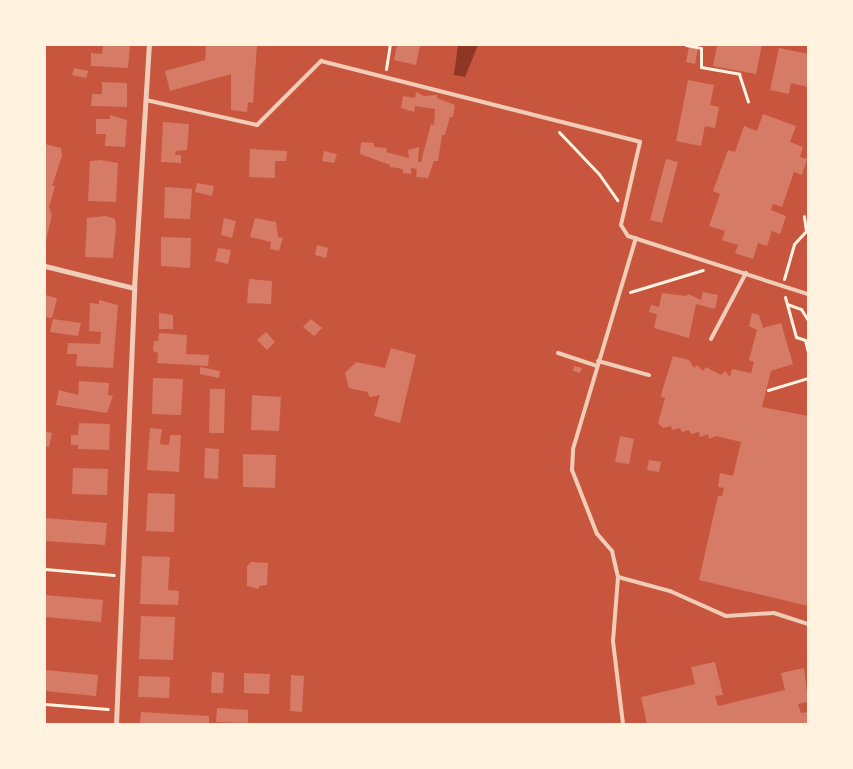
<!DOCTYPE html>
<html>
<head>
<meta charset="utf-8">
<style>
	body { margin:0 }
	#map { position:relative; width:853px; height:769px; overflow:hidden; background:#c8553d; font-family:Jost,sans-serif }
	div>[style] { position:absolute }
	.water>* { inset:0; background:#8f3625 }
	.building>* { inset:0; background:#d67c66 }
	.path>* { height:3px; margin:-1.5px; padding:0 1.5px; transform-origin:1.5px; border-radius:1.5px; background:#fff3e0 }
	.service>* { height:4px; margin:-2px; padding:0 2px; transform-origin:2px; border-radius:2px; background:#f1ccb7 }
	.minor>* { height:5px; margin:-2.5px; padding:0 2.5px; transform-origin:2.5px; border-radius:2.5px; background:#f1ccb7 }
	span { translate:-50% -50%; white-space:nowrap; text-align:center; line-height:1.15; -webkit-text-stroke:5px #fff3e0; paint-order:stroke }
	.frame { position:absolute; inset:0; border:46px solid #fff3e0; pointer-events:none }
</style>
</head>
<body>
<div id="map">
	<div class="water">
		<i style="clip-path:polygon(458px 45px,478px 45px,465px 77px,454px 75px)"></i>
	</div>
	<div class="building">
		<i style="clip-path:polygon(103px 45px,130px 46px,128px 68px,91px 66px,91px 53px,102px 54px)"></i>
		<i style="clip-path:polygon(206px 45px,257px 45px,253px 103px,248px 102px,247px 112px,231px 110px,231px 74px,170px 91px,165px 71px,205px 60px)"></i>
		<i style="clip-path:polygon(397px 45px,420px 45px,416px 65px,394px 60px)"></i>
		<i style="clip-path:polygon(717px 45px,762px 45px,756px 74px,713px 66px)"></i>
		<i style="clip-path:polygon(689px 47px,698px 49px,695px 64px,686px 62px)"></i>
		<i style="clip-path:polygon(779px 48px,808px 54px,808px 87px,791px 83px,789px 94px,770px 90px)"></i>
		<i style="clip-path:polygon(74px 68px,88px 71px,86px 78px,72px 75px)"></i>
		<i style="clip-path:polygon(688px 80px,714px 85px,710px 105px,719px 107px,715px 128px,705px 126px,701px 146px,676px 141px)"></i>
		<i style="clip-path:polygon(102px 82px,127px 83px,127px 107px,91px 106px,92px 94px,102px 94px)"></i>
		<i style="clip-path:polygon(416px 92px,424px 96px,437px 95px,437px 98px,455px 105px,453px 117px,450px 117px,445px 135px,442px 135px,438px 161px,434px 161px,428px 178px,416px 177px,417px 169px,411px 168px,411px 174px,403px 173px,403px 169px,390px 167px,390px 165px,360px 154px,361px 142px,374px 143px,374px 147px,387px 148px,386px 152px,409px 158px,408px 150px,419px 147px,418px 162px,421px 162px,431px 124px,434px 125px,435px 109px,415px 106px,414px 112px,401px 108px,403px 96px,415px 98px)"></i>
		<i style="clip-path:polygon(763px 114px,796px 126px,790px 142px,803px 147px,800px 157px,807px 159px,802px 175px,794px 172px,782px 207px,773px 204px,771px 210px,786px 216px,780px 234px,772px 231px,767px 246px,758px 243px,753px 259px,735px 253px,738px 245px,722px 240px,725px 231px,709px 226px,720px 194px,713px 191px,728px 150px,735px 152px,744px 126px,757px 131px)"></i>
		<i style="clip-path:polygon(110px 115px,127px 120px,125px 147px,105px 146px,106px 134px,96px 134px,96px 119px,110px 119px)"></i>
		<i style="clip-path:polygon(163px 122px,189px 124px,187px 150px,176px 151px,175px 155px,181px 155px,181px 163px,161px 162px)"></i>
		<i style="clip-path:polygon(45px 144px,61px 148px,62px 156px,52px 186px,55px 186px,49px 207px,52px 215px,46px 240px)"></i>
		<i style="clip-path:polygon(250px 149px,287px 151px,286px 161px,275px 161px,275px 178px,249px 177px)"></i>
		<i style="clip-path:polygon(324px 151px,337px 154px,334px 163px,322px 161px)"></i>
		<i style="clip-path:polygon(666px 159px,678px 162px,662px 223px,650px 220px)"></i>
		<i style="clip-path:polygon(100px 160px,118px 163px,116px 202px,88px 201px,90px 161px)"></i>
		<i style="clip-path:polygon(197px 183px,214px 186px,212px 196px,195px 192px)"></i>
		<i style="clip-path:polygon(165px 187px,192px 189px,190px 219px,164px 218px)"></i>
		<i style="clip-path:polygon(106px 216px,115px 219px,116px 227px,113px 258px,85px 257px,87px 218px)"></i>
		<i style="clip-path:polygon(224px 218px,236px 221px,232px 238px,221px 235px)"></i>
		<i style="clip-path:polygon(255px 218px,276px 222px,278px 237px,283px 238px,279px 251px,270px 249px,271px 242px,250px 237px)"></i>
		<i style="clip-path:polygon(161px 237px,191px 238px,190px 268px,161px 266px)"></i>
		<i style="clip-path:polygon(317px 245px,328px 248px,326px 258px,315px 255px)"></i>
		<i style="clip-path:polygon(218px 248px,231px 250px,228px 264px,215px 261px)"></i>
		<i style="clip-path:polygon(249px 279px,272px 281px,271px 304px,247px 303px)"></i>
		<i style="clip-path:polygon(703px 292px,718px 295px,715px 309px,696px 304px,689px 338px,654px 328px,657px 314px,649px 312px,651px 305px,659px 307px,662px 293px,686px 296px,688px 294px,701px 300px)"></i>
		<i style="clip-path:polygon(45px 295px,57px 298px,52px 318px,45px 317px)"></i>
		<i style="clip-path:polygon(99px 300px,118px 305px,113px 368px,76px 366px,77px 354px,67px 354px,68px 343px,100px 344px,101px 332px,89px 331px,90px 303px,99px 304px)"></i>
		<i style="clip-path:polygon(159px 313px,173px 315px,173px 329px,159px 329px)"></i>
		<i style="clip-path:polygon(752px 313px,759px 315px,763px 328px,781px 323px,793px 364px,771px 371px,762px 407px,808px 416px,808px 606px,699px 580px,718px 496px,722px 496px,724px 488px,718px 487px,720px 473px,733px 476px,741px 442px,716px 436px,709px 439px,708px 434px,700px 437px,699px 432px,691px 434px,689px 430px,682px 432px,680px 428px,672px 430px,671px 426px,663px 428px,658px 423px,665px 398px,661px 397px,662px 391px,673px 356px,689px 360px,694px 368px,697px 365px,703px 371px,706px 367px,721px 375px,725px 371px,730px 377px,732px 369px,751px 373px,754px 362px,749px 360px,757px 330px,749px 326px)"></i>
		<i style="clip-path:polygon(53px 319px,81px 323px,78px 336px,50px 332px)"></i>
		<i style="clip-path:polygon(311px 319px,322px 328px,314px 336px,303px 327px)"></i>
		<i style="clip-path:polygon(266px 332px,275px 342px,267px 350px,257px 340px)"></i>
		<i style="clip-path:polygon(159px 333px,187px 335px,186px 354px,209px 355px,208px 366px,157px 363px,158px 353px,153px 351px,154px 341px,158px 341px)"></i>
		<i style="clip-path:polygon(391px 348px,416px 355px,400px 423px,374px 416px,380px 395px,370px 397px,367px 392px,349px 388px,345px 373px,356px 362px,385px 368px)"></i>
		<i style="clip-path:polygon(574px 366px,582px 368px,580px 373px,573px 371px)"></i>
		<i style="clip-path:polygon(200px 367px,220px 371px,219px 378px,200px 374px)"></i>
		<i style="clip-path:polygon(153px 378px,183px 379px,181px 415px,152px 414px)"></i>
		<i style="clip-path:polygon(79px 381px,109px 383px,108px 395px,113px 396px,107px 413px,56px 405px,59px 390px,78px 395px)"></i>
		<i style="clip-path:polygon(210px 389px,225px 389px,224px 433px,209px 433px)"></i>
		<i style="clip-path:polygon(252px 395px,281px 397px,279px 431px,251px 430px)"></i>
		<i style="clip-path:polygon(79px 423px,110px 424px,109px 450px,78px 449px,78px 445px,71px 445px,71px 435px,78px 435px)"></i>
		<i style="clip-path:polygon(150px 428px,162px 429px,160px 444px,169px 445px,170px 435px,181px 435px,179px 472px,147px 470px)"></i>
		<i style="clip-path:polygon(45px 431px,52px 433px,49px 447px,45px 446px)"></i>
		<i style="clip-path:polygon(620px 436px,634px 439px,629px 464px,615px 462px)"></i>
		<i style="clip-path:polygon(205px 448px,219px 449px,218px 479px,204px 478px)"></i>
		<i style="clip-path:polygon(243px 454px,276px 455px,275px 488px,243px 487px)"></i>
		<i style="clip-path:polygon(649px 460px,661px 462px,659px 472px,647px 470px)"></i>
		<i style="clip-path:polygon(73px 468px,108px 469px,107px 495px,72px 494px)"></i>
		<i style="clip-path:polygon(148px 493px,175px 494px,174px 532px,146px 531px)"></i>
		<i style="clip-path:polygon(45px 518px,107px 523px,105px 545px,45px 541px)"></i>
		<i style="clip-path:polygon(142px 556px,170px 557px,168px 590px,179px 591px,178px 605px,140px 604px)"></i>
		<i style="clip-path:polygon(251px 562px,268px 563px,267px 585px,259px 586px,259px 589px,247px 586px,247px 566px)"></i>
		<i style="clip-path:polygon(45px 595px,103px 600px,101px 622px,45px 617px)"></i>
		<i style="clip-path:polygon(141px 616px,175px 617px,173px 660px,139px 659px)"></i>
		<i style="clip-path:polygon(715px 662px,723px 695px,715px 696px,718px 706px,785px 690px,781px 673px,804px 668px,808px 702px,798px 704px,801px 713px,808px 712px,808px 723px,647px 724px,641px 697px,695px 684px,691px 667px)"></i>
		<i style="clip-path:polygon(45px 670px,98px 675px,96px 696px,45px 691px)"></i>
		<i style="clip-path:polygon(212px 672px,224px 673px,223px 693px,211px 693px)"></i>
		<i style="clip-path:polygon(244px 673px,270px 674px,269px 694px,244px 693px)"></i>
		<i style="clip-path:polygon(291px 675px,304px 676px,302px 712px,290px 711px)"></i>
		<i style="clip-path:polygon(139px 676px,170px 677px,169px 698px,138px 697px)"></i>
		<i style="clip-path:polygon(217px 708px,248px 710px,248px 723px,216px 722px)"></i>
		<i style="clip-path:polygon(141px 712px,209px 716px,209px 724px,140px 724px)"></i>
	</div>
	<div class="path">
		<i style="left:686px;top:45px;width:15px;rotate:11deg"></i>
		<i style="left:701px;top:48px;width:19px;rotate:90deg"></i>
		<i style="left:701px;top:67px;width:39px;rotate:10deg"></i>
		<i style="left:739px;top:74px;width:29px;rotate:72deg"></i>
		<i style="left:386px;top:69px;width:24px;rotate:-81deg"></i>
		<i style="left:559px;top:132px;width:58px;rotate:46.4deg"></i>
		<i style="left:599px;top:174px;width:32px;rotate:55deg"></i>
		<i style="left:784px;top:279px;width:36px;rotate:-74deg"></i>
		<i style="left:794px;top:244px;width:18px;rotate:-47deg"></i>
		<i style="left:806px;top:231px;width:15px;rotate:-98deg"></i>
		<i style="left:630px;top:292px;width:76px;rotate:-16.8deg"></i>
		<i style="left:785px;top:297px;width:41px;rotate:74.6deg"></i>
		<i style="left:796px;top:337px;width:9px;rotate:18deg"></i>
		<i style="left:805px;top:340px;width:12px;rotate:76deg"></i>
		<i style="left:787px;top:304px;width:15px;rotate:20deg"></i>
		<i style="left:801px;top:309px;width:13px;rotate:58deg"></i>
		<i style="left:768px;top:390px;width:42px;rotate:-16.7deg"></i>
		<i style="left:45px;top:569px;width:69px;rotate:5deg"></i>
		<i style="left:45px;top:704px;width:63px;rotate:4.5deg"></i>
	</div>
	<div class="service">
		<i style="left:146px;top:100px;width:114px;rotate:12.7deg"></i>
		<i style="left:257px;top:125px;width:91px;rotate:-45deg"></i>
		<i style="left:321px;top:61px;width:329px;rotate:14.2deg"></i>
		<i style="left:640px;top:142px;width:85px;rotate:102.9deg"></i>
		<i style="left:621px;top:225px;width:13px;rotate:58deg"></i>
		<i style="left:628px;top:236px;width:189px;rotate:17.9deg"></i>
		<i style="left:711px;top:339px;width:75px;rotate:-62.1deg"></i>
		<i style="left:558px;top:353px;width:41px;rotate:18.4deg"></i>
		<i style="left:598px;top:361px;width:53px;rotate:15.4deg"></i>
		<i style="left:618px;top:577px;width:54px;rotate:15.1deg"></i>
		<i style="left:670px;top:591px;width:61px;rotate:24.1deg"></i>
		<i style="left:726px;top:616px;width:48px;rotate:-3.6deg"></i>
		<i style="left:774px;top:613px;width:36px;rotate:18deg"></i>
		<i style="left:623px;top:724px;width:84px;rotate:-96.9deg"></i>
		<i style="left:613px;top:641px;width:64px;rotate:-85.5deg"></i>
		<i style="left:618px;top:577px;width:27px;rotate:-103deg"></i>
		<i style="left:612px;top:551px;width:23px;rotate:-131deg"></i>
		<i style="left:597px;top:534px;width:69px;rotate:-111.3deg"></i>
		<i style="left:572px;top:470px;width:21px;rotate:-87deg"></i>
		<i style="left:573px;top:449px;width:220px;rotate:-73.4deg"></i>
	</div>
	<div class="minor">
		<i style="left:45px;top:266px;width:92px;rotate:13.9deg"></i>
		<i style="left:116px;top:724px;width:436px;rotate:-87.6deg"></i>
		<i style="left:134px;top:288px;width:243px;rotate:-86.5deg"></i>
	</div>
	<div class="frame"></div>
</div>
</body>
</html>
